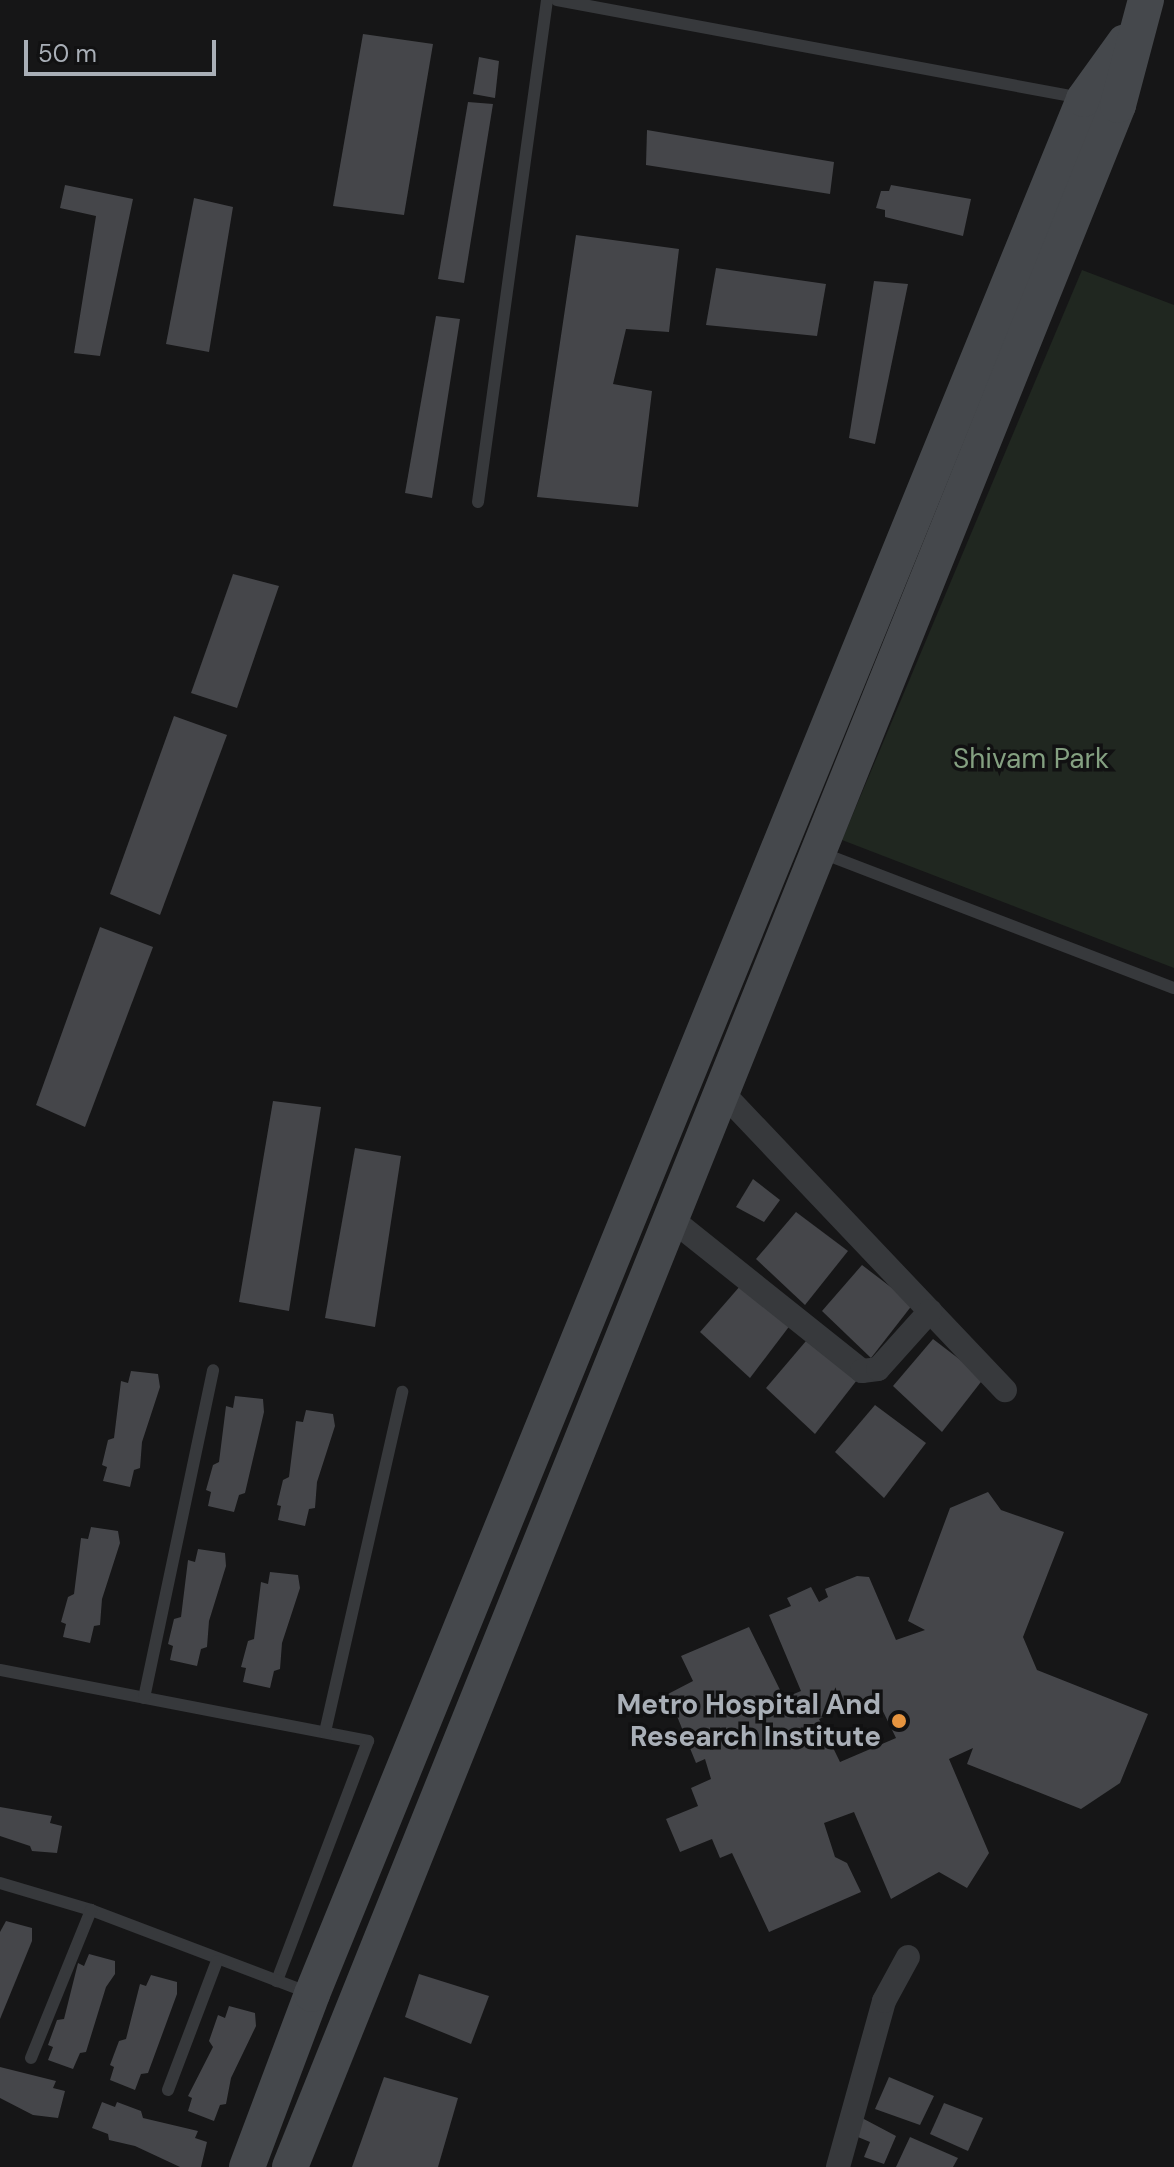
<!DOCTYPE html>
<html>
<head>
<meta charset="utf-8">
<style>
	body { margin:0 }
	#map { position:relative; width:1174px; height:2167px; overflow:hidden; background:#161617; font-family:"DM Sans",sans-serif }
	div>[style] { position:absolute }
	.green>* { inset:0; background:#202720 }
	.building>* { inset:0; background:#45464a }
	.lane>* { height:12px; margin:-6px; padding:0 6px; transform-origin:6px; border-radius:6px; background:#37393c }
	.street>* { height:24px; margin:-12px; padding:0 12px; transform-origin:12px; border-radius:12px; background:#37393c }
	.secondary>* { height:36px; margin:-18px; padding:0 18px; transform-origin:18px; border-radius:18px; background:#45484c }
	.dots>* { width:22px; height:22px; translate:-50% -50%; box-sizing:border-box; border:4px solid #111112; border-radius:50% }
	span { translate:-50% -50%; white-space:nowrap; text-align:center; line-height:1.15; -webkit-text-stroke:7px #111112; paint-order:stroke }
	.park-label { font-size:28px; color:#84a081 }
	.poi-label { font-size:28px; color:#a9afb7; font-weight:700 }
	.right { translate:-100% -50%; text-align:right }
	.scale { position:absolute; left:24px; top:40px; width:192px; height:36px; box-sizing:border-box; border:4px solid #a9afb7; border-top:0; padding-left:10px; font-size:24px; line-height:28px; white-space:nowrap; color:#a9afb7; -webkit-text-stroke:6px #111112; paint-order:stroke }
</style>
</head>
<body>
<div id="map">
	<div class="green">
		<i style="clip-path:polygon(1082px 270px,1174px 305px,1174px 968px,842px 840px)"></i>
	</div>
	<div class="building">
		<i style="clip-path:polygon(363px 34px,433px 44px,404px 215px,333px 206px)"></i>
		<i style="clip-path:polygon(479px 57px,499px 61px,495px 98px,473px 94px)"></i>
		<i style="clip-path:polygon(468px 102px,493px 104px,464px 283px,438px 279px)"></i>
		<i style="clip-path:polygon(647px 130px,834px 162px,830px 194px,646px 165px)"></i>
		<i style="clip-path:polygon(65px 185px,133px 199px,100px 356px,74px 353px,96px 216px,60px 208px)"></i>
		<i style="clip-path:polygon(891px 185px,971px 199px,963px 236px,885px 217px,885px 210px,876px 208px,881px 191px,889px 191px)"></i>
		<i style="clip-path:polygon(194px 198px,233px 207px,209px 352px,166px 344px)"></i>
		<i style="clip-path:polygon(576px 235px,679px 249px,669px 332px,626px 329px,613px 384px,652px 391px,638px 507px,537px 497px)"></i>
		<i style="clip-path:polygon(716px 268px,826px 284px,817px 336px,706px 325px)"></i>
		<i style="clip-path:polygon(874px 281px,908px 284px,875px 444px,849px 438px)"></i>
		<i style="clip-path:polygon(436px 316px,460px 319px,432px 498px,405px 493px)"></i>
		<i style="clip-path:polygon(233px 574px,279px 586px,237px 708px,191px 693px)"></i>
		<i style="clip-path:polygon(174px 716px,227px 735px,160px 915px,110px 894px)"></i>
		<i style="clip-path:polygon(100px 927px,153px 947px,85px 1127px,36px 1105px)"></i>
		<i style="clip-path:polygon(273px 1101px,321px 1107px,289px 1311px,239px 1302px)"></i>
		<i style="clip-path:polygon(355px 1148px,401px 1156px,375px 1327px,325px 1318px)"></i>
		<i style="clip-path:polygon(753px 1179px,780px 1200px,764px 1222px,736px 1207px)"></i>
		<i style="clip-path:polygon(796px 1212px,848px 1251px,805px 1305px,756px 1259px)"></i>
		<i style="clip-path:polygon(862px 1265px,913px 1304px,871px 1358px,822px 1311px)"></i>
		<i style="clip-path:polygon(741px 1285px,791px 1324px,750px 1378px,700px 1332px)"></i>
		<i style="clip-path:polygon(933px 1339px,984px 1378px,942px 1432px,893px 1386px)"></i>
		<i style="clip-path:polygon(806px 1341px,857px 1380px,815px 1434px,766px 1388px)"></i>
		<i style="clip-path:polygon(131px 1371px,158px 1374px,160px 1387px,142px 1442px,140px 1468px,134px 1470px,130px 1487px,103px 1481px,107px 1467px,102px 1465px,108px 1440px,114px 1438px,121px 1381px,128px 1383px)"></i>
		<i style="clip-path:polygon(235px 1396px,263px 1399px,264px 1412px,245px 1493px,239px 1495px,234px 1512px,208px 1506px,211px 1492px,206px 1490px,213px 1465px,219px 1462px,226px 1406px,233px 1408px)"></i>
		<i style="clip-path:polygon(875px 1405px,926px 1443px,884px 1498px,835px 1452px)"></i>
		<i style="clip-path:polygon(306px 1410px,333px 1414px,335px 1426px,317px 1482px,315px 1508px,309px 1509px,305px 1526px,278px 1520px,281px 1506px,277px 1505px,283px 1480px,289px 1477px,296px 1421px,303px 1422px)"></i>
		<i style="clip-path:polygon(evenodd,988px 1492px,1001px 1510px,1064px 1532px,1023px 1637px,1037px 1670px,1148px 1714px,1120px 1783px,1081px 1809px,967px 1764px,973px 1748px,949px 1759px,989px 1853px,967px 1888px,939px 1872px,891px 1899px,854px 1812px,824px 1823px,835px 1857px,847px 1863px,861px 1892px,769px 1932px,732px 1853px,720px 1858px,712px 1839px,680px 1852px,666px 1819px,698px 1806px,691px 1788px,711px 1779px,705px 1759px,696px 1763px,668px 1694px,693px 1681px,681px 1656px,749px 1627px,784px 1698px,801px 1691px,769px 1615px,791px 1606px,787px 1598px,811px 1587px,819px 1602px,828px 1597px,825px 1589px,857px 1576px,869px 1577px,896px 1640px,925px 1630px,908px 1621px,950px 1508px,988px 1492px,875px 1695px,896px 1738px,840px 1762px,819px 1719px,875px 1695px)"></i>
		<i style="clip-path:polygon(91px 1527px,118px 1531px,120px 1543px,102px 1599px,100px 1625px,94px 1626px,90px 1643px,63px 1637px,66px 1624px,61px 1622px,68px 1597px,74px 1594px,81px 1538px,88px 1539px)"></i>
		<i style="clip-path:polygon(198px 1549px,225px 1553px,226px 1566px,209px 1621px,207px 1647px,201px 1649px,197px 1666px,170px 1660px,173px 1646px,168px 1644px,174px 1619px,181px 1617px,188px 1560px,195px 1562px)"></i>
		<i style="clip-path:polygon(270px 1572px,298px 1575px,300px 1588px,282px 1643px,280px 1669px,274px 1671px,270px 1688px,243px 1682px,246px 1668px,241px 1667px,248px 1641px,254px 1639px,261px 1582px,268px 1584px)"></i>
		<i style="clip-path:polygon(0 1807px,52px 1816px,50px 1823px,62px 1826px,57px 1853px,32px 1851px,30px 1846px,0 1836px)"></i>
		<i style="clip-path:polygon(6px 1921px,32px 1928px,32px 1941px,0 2019px,0 1932px)"></i>
		<i style="clip-path:polygon(89px 1954px,115px 1961px,115px 1974px,106px 1987px,86px 2052px,80px 2053px,73px 2069px,48px 2060px,53px 2047px,48px 2045px,57px 2020px,64px 2019px,78px 1963px,84px 1966px)"></i>
		<i style="clip-path:polygon(419px 1974px,489px 1996px,471px 2044px,405px 2017px)"></i>
		<i style="clip-path:polygon(151px 1975px,177px 1982px,177px 1994px,148px 2073px,141px 2074px,135px 2090px,110px 2080px,114px 2067px,110px 2065px,119px 2041px,126px 2039px,140px 1984px,146px 1986px)"></i>
		<i style="clip-path:polygon(229px 2006px,255px 2013px,256px 2026px,231px 2078px,226px 2104px,220px 2105px,214px 2121px,188px 2111px,192px 2098px,188px 2096px,213px 2047px,209px 2041px,218px 2015px,225px 2018px)"></i>
		<i style="clip-path:polygon(0 2067px,56px 2081px,53px 2088px,65px 2091px,58px 2118px,33px 2115px,0 2098px)"></i>
		<i style="clip-path:polygon(384px 2077px,458px 2098px,438px 2167px,352px 2167px)"></i>
		<i style="clip-path:polygon(889px 2077px,934px 2096px,920px 2125px,875px 2109px)"></i>
		<i style="clip-path:polygon(102px 2102px,115px 2107px,117px 2102px,141px 2111px,143px 2118px,198px 2131px,195px 2138px,207px 2142px,201px 2167px,180px 2167px,135px 2146px,109px 2140px,108px 2134px,92px 2128px)"></i>
		<i style="clip-path:polygon(944px 2103px,983px 2118px,968px 2151px,930px 2134px)"></i>
		<i style="clip-path:polygon(862px 2118px,896px 2136px,884px 2164px,864px 2157px,870px 2142px,853px 2135px)"></i>
		<i style="clip-path:polygon(910px 2137px,958px 2158px,953px 2167px,896px 2167px)"></i>
	</div>
	<div class="lane">
		<i style="left:557px;top:0;width:533px;rotate:10.59deg"></i>
		<i style="left:478px;top:502px;width:507px;rotate:-82.17deg"></i>
		<i style="left:822px;top:853px;width:377px;rotate:21deg"></i>
		<i style="left:0;top:1670px;width:375px;rotate:10.9deg"></i>
		<i style="left:368px;top:1741px;width:257px;rotate:110.8deg"></i>
		<i style="left:144px;top:1698px;width:335px;rotate:-78.1deg"></i>
		<i style="left:325px;top:1732px;width:349px;rotate:-77.2deg"></i>
		<i style="left:0;top:1883px;width:95px;rotate:16.5deg"></i>
		<i style="left:91px;top:1910px;width:234px;rotate:20.8deg"></i>
		<i style="left:31px;top:2058px;width:160px;rotate:-67.9deg"></i>
		<i style="left:168px;top:2090px;width:138px;rotate:-69.2deg"></i>
	</div>
	<div class="street">
		<i style="left:720px;top:1090px;width:414px;rotate:46.5deg"></i>
		<i style="left:669px;top:1217px;width:247px;rotate:38.6deg"></i>
		<i style="left:862px;top:1371px;width:16px;rotate:-7deg"></i>
		<i style="left:878px;top:1369px;width:78px;rotate:-48.1deg"></i>
		<i style="left:838px;top:2167px;width:172px;rotate:-74.5deg"></i>
		<i style="left:884px;top:2001px;width:50px;rotate:-61.4deg"></i>
	</div>
	<div class="secondary">
		<i style="left:247px;top:2167px;width:185px;rotate:-69.4deg"></i>
		<i style="left:312px;top:1994px;width:2046px;rotate:-67.83deg"></i>
		<i style="left:1084px;top:99px;width:70px;rotate:-54.3deg"></i>
		<i style="left:290px;top:2167px;width:2222px;rotate:-68.12deg"></i>
		<i style="left:1118px;top:105px;width:109px;rotate:-75.1deg"></i>
	</div>
	<div class="dots">
		<i style="left:899px;top:1721px;background:#e6943f"></i>
	</div>
	<div class="park-label">
		<span style="left:1031px;top:759px">Shivam Park</span>
	</div>
	<div class="poi-label">
		<span class="right" style="left:881px;top:1721px">Metro Hospital And<br>Research Institute</span>
	</div>
	<div class="scale">50 m</div>
</div>
</body>
</html>
